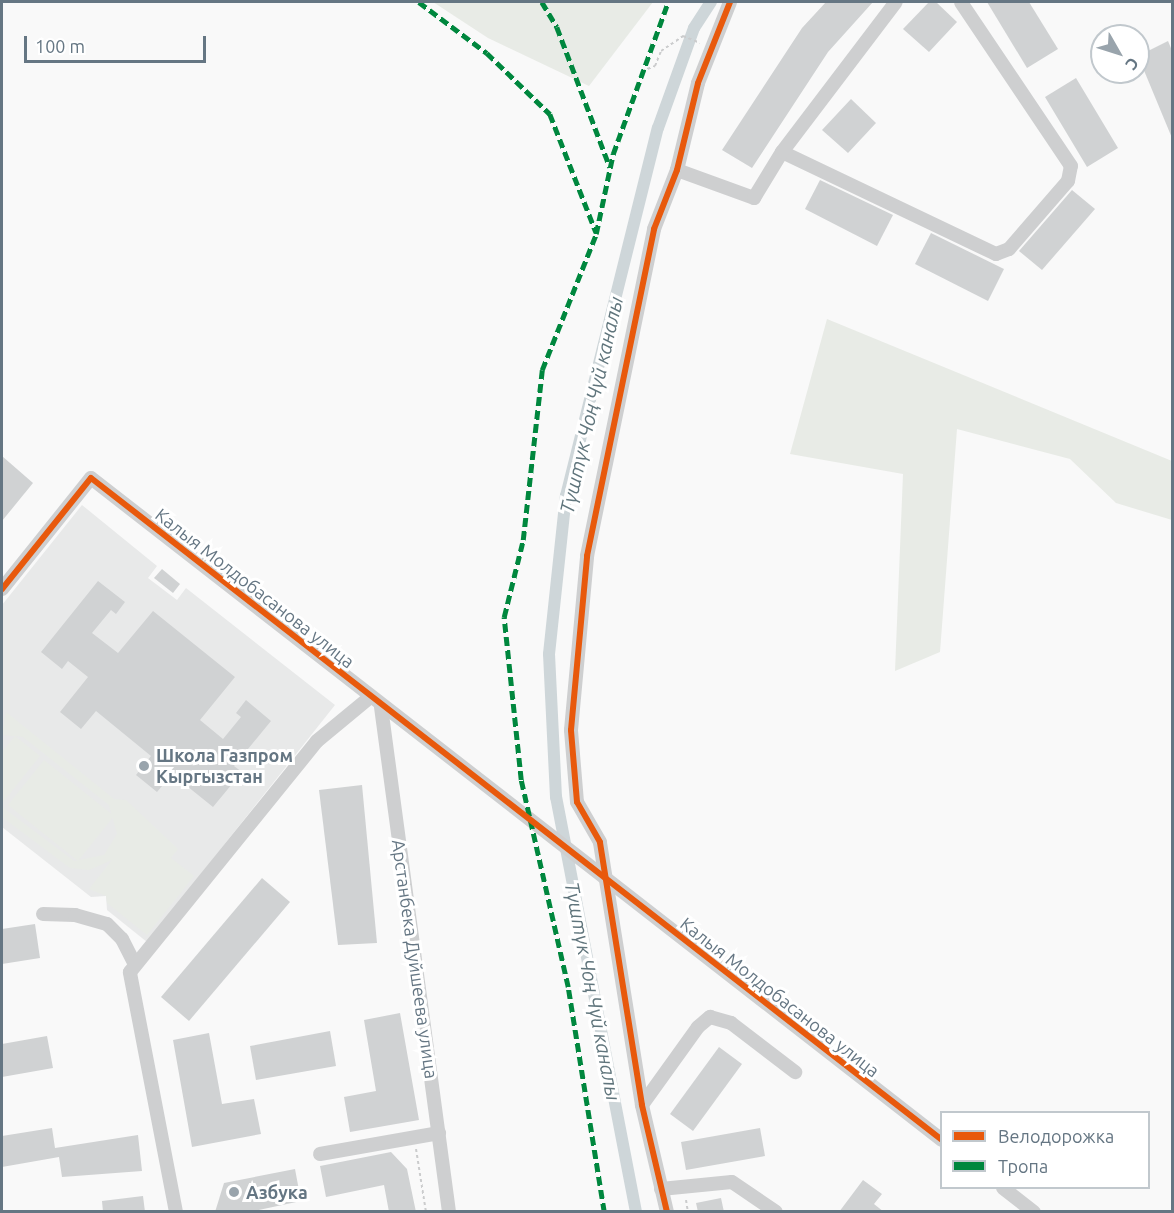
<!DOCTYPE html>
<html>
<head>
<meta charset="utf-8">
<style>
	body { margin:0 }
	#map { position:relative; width:1174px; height:1213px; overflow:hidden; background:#f9f9f9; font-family:Ubuntu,sans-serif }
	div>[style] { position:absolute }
	.built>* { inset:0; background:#e8e9e9 }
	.green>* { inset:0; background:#e8ebe6 }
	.canal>* { height:12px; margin:-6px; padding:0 6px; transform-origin:6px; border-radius:6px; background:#ced6d9 }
	.building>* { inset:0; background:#d0d2d3 }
	.path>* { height:2px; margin-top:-1px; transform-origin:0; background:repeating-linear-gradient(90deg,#cbcccd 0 3px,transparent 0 6px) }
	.minor>* { height:14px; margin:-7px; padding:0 7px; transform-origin:7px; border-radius:7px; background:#cecfd0 }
	.quiet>* { height:4.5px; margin-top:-2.25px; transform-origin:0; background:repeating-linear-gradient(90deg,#00873e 0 9px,transparent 0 13.5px) }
	.cycleway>* { height:6px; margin:-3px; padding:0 3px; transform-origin:3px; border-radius:3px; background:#e8590c }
	.dots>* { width:16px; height:16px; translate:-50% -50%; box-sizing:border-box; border:3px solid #fff; border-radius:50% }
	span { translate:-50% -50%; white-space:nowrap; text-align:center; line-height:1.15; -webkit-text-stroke:6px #fff; paint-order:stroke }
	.street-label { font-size:18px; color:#657683 }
	.poi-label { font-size:18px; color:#657683; font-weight:700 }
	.left { translate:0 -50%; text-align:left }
	.water-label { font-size:20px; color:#60757c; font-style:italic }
	.frame { position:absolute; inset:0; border:3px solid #657683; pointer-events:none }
	.legend { position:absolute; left:940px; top:1111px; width:210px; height:78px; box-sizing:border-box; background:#fff; border:2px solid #c1c8cd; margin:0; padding:8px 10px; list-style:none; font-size:18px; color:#657683 }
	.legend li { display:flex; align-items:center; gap:12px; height:30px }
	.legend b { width:30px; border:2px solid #c1c8cd }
	.north { position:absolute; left:1090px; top:24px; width:60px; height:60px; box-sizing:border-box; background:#fff; border:2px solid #c1c8cd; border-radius:50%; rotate:129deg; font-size:16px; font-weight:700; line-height:24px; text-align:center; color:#657683 }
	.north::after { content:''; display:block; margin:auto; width:21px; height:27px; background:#99a4ac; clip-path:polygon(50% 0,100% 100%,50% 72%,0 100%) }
	.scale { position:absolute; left:24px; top:36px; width:182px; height:27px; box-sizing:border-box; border:3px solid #657683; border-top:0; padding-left:8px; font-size:18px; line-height:21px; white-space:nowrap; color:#657683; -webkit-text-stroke:4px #fff; paint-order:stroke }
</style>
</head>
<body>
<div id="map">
	<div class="built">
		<i style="clip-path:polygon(82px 505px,157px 566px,148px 578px,177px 600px,186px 588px,335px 705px,147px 942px,107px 910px,106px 896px,91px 897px,2px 827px,2px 605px)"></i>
	</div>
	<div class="green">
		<i style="clip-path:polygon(433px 2px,653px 2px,589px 86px,488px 38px)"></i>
		<i style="clip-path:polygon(827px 319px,1172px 461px,1172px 520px,1116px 503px,1070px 459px,957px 429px,940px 652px,895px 671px,903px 474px,790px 454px)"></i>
		<i style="clip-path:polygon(6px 712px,114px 799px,126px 800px,178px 849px,171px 858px,194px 876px,147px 935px,107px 903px,106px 896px,89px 889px,112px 860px,89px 870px,70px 868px,2px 817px,2px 807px,74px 861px,104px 855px,117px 834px,109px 805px,23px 737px,2px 735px)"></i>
		<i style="clip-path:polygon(15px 736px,40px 756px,3px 802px,2px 752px)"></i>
		<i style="clip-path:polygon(44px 760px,114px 816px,78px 861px,8px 805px)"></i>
	</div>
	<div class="canal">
		<i style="left:636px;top:1212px;width:423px;rotate:-100.9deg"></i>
		<i style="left:556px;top:797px;width:143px;rotate:-92.8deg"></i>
		<i style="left:549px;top:654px;width:159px;rotate:-83.9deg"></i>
		<i style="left:566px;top:496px;width:379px;rotate:-76deg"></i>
		<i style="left:658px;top:128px;width:106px;rotate:-70.2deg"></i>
		<i style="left:694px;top:28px;width:31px;rotate:-57deg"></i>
	</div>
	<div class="building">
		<i style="clip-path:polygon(826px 2px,873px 2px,828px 52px,752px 168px,722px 150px,802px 28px)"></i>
		<i style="clip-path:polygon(929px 2px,936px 2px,957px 22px,929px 52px,903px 29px)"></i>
		<i style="clip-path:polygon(987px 2px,1029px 2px,1058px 49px,1027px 68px)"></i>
		<i style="clip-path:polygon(1168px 41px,1173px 53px,1172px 138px,1138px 56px)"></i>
		<i style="clip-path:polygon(1076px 78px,1118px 148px,1087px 167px,1045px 97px)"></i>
		<i style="clip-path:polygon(851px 99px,876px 123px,848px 153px,822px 130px)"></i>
		<i style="clip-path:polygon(820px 180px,893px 215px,877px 246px,805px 209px)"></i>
		<i style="clip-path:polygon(1072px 190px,1095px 209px,1042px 270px,1019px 251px)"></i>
		<i style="clip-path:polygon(931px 233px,1004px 269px,988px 301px,915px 264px)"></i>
		<i style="clip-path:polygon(2px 456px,33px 483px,2px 521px)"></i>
		<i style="clip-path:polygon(162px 569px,180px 584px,173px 593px,154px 578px)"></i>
		<i style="clip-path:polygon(98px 581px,125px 602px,116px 614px,111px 610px,92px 633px,118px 653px,153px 611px,235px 677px,200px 720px,223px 739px,241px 717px,236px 713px,246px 700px,271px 721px,234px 766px,242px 772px,213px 807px,172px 774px,157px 792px,136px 775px,151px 756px,96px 711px,81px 729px,60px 712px,88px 677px,68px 661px,62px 669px,41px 652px)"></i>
		<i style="clip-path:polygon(362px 785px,377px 943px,338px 945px,319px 790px)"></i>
		<i style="clip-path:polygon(262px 878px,290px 902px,189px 1021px,161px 997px)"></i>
		<i style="clip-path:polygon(35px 924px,40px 958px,2px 964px,2px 929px)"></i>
		<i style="clip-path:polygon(400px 1013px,419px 1120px,350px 1132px,344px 1097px,376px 1091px,364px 1020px)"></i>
		<i style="clip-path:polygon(330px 1031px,336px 1066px,256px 1080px,250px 1046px)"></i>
		<i style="clip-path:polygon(209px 1033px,222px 1104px,254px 1099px,261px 1134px,192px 1147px,173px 1040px)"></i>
		<i style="clip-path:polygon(47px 1036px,53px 1068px,2px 1077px,2px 1044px)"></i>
		<i style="clip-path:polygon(719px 1047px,742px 1064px,693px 1131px,670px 1114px)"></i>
		<i style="clip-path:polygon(52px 1128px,55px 1148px,138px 1135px,142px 1171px,62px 1177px,59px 1157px,2px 1167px,2px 1136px)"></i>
		<i style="clip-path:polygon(760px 1128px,765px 1156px,686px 1170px,681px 1142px)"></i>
		<i style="clip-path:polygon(391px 1152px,407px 1169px,416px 1212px,389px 1212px,384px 1185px,326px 1197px,320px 1166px)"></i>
		<i style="clip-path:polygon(295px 1169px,301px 1201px,249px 1212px,215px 1212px,224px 1183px)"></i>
		<i style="clip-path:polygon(863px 1180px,882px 1194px,874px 1204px,884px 1212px,839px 1212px)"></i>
		<i style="clip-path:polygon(143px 1196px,145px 1212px,103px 1212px,102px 1201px)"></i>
		<i style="clip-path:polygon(721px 1198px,724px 1212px,698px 1212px,696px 1203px)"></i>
	</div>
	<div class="path">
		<i style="left:642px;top:71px;width:14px;rotate:-21deg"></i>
		<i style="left:655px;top:66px;width:16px;rotate:-68deg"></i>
		<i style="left:661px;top:51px;width:27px;rotate:-34deg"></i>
		<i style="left:683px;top:36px;width:18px;rotate:22deg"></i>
		<i style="left:416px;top:1149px;width:64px;rotate:81deg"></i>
		<i style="left:686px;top:1200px;width:12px;rotate:81deg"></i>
	</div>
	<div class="minor">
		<i style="left:782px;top:152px;width:237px;rotate:25.5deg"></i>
		<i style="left:996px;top:254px;width:14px;rotate:-21deg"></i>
		<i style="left:1009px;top:249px;width:90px;rotate:-49.1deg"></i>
		<i style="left:1068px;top:181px;width:15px;rotate:-79deg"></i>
		<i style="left:1071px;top:166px;width:197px;rotate:-123.9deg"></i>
		<i style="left:677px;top:170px;width:82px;rotate:20deg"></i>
		<i style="left:754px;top:198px;width:54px;rotate:-58.7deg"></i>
		<i style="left:782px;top:152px;width:188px;rotate:-52.8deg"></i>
		<i style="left:2px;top:589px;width:142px;rotate:-51.3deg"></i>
		<i style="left:91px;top:478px;width:1078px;rotate:37.88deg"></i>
		<i style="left:381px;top:707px;width:510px;rotate:82.33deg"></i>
		<i style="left:43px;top:914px;width:32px;rotate:2deg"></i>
		<i style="left:75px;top:915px;width:33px;rotate:16deg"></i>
		<i style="left:107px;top:924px;width:21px;rotate:45deg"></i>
		<i style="left:122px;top:939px;width:29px;rotate:63deg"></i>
		<i style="left:642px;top:1105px;width:96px;rotate:-54.3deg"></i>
		<i style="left:698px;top:1027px;width:16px;rotate:-40deg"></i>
		<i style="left:710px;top:1017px;width:22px;rotate:16deg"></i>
		<i style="left:731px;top:1023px;width:81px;rotate:37.4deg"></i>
		<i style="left:320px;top:1154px;width:121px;rotate:-10deg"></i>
		<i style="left:1003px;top:1188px;width:39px;rotate:38deg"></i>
		<i style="left:661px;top:1189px;width:71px;rotate:-5.6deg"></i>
		<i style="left:732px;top:1182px;width:53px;rotate:34.3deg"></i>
		<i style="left:176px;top:1212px;width:244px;rotate:-100.9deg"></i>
		<i style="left:130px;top:972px;width:297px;rotate:-51deg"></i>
		<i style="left:317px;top:741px;width:67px;rotate:-39.6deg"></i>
		<i style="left:667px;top:1212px;width:110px;rotate:-103.2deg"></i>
		<i style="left:642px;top:1105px;width:266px;rotate:-99.1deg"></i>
		<i style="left:600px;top:842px;width:46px;rotate:-119.9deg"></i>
		<i style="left:577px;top:802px;width:72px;rotate:-94.8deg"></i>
		<i style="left:571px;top:730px;width:175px;rotate:-84.7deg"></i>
		<i style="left:587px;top:556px;width:334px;rotate:-78.4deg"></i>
		<i style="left:654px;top:229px;width:63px;rotate:-68.7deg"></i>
		<i style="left:677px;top:170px;width:89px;rotate:-76.4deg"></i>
		<i style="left:698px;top:83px;width:87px;rotate:-68.4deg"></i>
	</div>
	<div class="quiet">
		<i style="left:419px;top:2px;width:85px;rotate:36.9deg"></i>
		<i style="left:487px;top:53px;width:88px;rotate:44.1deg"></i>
		<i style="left:550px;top:114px;width:127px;rotate:68.7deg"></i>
		<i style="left:542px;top:2px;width:29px;rotate:59deg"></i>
		<i style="left:557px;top:27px;width:150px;rotate:69.3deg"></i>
		<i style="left:604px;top:1212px;width:228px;rotate:-99.1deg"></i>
		<i style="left:568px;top:987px;width:212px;rotate:-102.8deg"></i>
		<i style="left:521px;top:780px;width:164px;rotate:-96deg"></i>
		<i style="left:504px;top:617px;width:79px;rotate:-76.1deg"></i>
		<i style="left:523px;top:540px;width:171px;rotate:-83.6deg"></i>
		<i style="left:542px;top:370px;width:146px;rotate:-68.3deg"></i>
		<i style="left:596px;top:234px;width:82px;rotate:-78deg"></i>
		<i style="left:613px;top:154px;width:162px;rotate:-70.1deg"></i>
	</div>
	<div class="cycleway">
		<i style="left:2px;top:589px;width:142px;rotate:-51.3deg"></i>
		<i style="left:91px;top:478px;width:1078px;rotate:37.88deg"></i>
		<i style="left:667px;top:1212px;width:110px;rotate:-103.2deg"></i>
		<i style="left:642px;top:1105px;width:266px;rotate:-99.1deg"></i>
		<i style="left:600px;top:842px;width:46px;rotate:-119.9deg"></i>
		<i style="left:577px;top:802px;width:72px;rotate:-94.8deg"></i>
		<i style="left:571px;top:730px;width:175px;rotate:-84.7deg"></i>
		<i style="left:587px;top:556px;width:334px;rotate:-78.4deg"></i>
		<i style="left:654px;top:229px;width:63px;rotate:-68.7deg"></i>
		<i style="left:677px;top:170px;width:89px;rotate:-76.4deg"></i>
		<i style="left:698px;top:83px;width:87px;rotate:-68.4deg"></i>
	</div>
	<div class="dots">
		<i style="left:144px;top:766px;background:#99a4ac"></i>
		<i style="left:234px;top:1192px;background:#99a4ac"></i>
	</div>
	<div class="street-label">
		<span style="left:255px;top:588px;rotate:38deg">Калыя Молдобасанова улица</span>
		<span style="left:415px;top:959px;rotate:82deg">Арстанбека Дуйшеева улица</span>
		<span style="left:780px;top:997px;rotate:38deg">Калыя Молдобасанова улица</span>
	</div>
	<div class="poi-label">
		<span class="left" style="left:156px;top:766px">Школа Газпром<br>Кыргызстан</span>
		<span class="left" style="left:246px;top:1192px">Азбука</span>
	</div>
	<div class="water-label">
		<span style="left:591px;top:405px;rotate:-77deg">Түштүк Чоң Чүй каналы</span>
		<span style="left:593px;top:991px;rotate:79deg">Түштүк Чоң Чүй каналы</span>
	</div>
	<div class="frame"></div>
	<ul class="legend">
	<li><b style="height:8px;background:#e8590c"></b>Велодорожка</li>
	<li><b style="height:8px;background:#00873e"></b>Тропа</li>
	</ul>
	<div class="north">С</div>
	<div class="scale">100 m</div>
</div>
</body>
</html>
